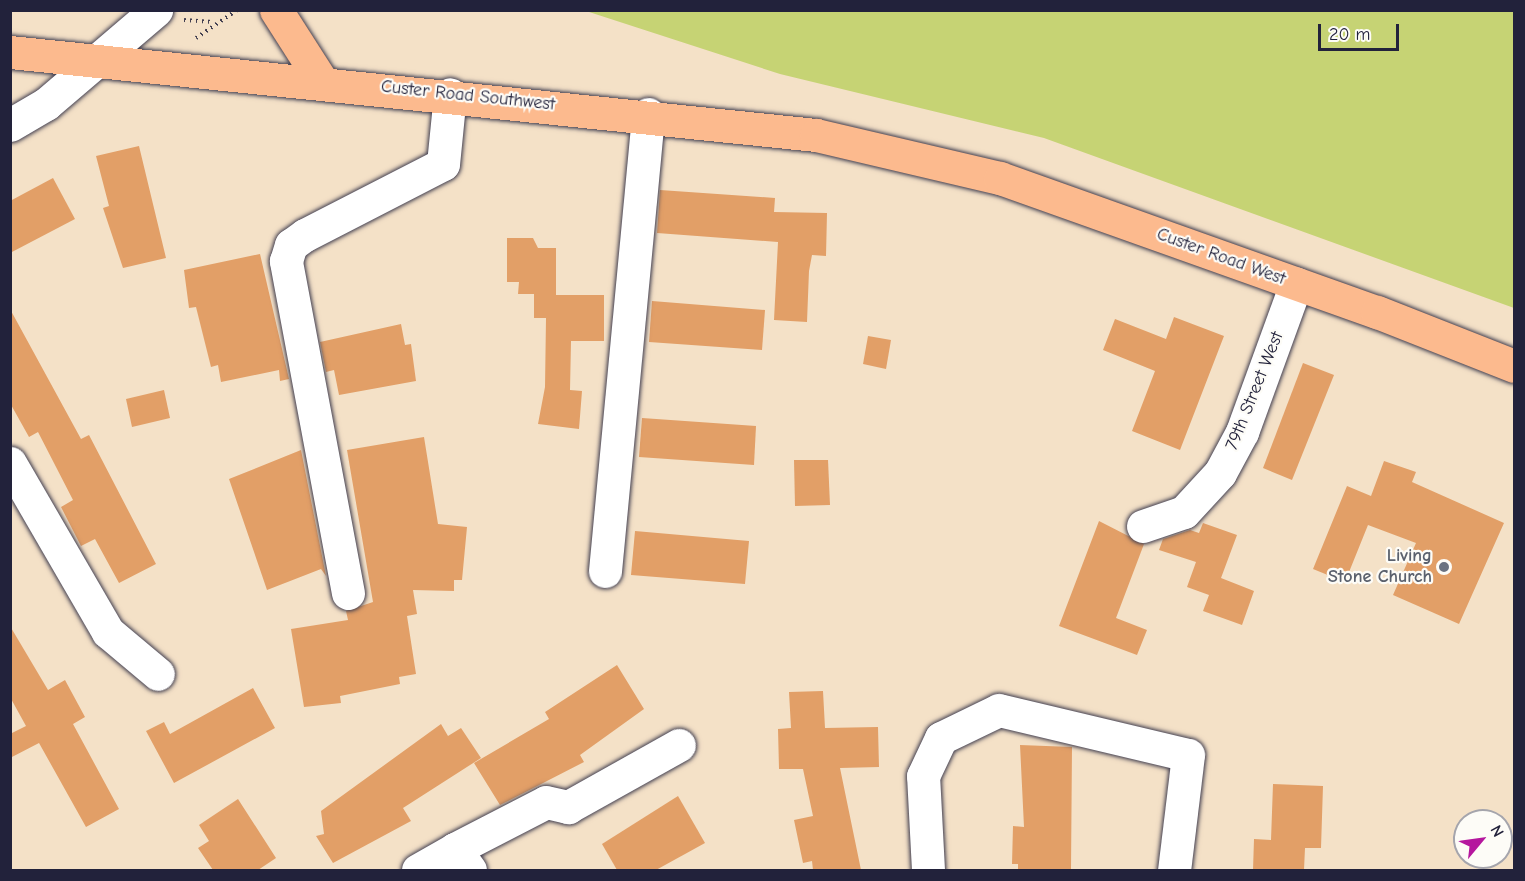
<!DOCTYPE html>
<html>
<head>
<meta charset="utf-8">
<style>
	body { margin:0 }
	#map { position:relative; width:1525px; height:881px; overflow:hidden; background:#f4e1c7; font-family:"Comic Neue",sans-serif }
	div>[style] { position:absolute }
	.green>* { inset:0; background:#c6d374 }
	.building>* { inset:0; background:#e29f67 }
	.path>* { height:4px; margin-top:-2px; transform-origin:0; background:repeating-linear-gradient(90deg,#423f50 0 1.5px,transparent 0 6px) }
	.roads { filter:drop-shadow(0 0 2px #423f50) drop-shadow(0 0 2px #423f50) }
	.minor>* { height:33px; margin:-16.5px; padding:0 16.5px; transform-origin:16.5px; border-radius:16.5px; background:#fff }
	.major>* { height:33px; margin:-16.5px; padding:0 16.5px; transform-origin:16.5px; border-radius:16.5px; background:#fcba8e }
	.dots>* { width:16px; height:16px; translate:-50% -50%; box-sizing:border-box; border:3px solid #fdfcf7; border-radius:50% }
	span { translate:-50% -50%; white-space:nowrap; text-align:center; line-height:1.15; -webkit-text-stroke:4.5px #fdfcf7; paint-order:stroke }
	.street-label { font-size:18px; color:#22223b }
	.worship-label { font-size:18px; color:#5b616d; font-weight:700 }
	.right { translate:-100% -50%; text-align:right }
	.frame { position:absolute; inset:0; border:12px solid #22223b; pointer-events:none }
	.north { position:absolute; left:1453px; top:809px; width:60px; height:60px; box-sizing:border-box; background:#fdfcf7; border:2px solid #a5a5ac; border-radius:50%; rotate:61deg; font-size:16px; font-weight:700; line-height:24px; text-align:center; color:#22223b }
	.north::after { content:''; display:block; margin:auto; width:21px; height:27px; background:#b5179e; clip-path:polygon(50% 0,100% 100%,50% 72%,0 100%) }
	.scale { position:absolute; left:1318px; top:24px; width:81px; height:27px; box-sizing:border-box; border:3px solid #22223b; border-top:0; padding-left:8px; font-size:18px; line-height:21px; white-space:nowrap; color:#22223b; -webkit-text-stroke:4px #fdfcf7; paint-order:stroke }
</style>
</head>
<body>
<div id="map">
	<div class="green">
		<i style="clip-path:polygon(586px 11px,1514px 11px,1514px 308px,1044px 138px,780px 74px)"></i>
	</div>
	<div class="building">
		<i style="clip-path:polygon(139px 146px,166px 258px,123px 268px,103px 208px,109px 206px,96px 156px)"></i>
		<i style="clip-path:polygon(53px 178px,75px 219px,10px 253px,10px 201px)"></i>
		<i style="clip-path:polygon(660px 190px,775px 198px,774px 212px,827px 213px,826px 256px,812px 255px,809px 271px,807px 322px,774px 320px,778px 242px,657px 233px)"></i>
		<i style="clip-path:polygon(507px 238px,533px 238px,538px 248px,556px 248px,556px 295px,604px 295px,604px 341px,571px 341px,570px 390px,582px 391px,579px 429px,538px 424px,545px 387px,546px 318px,534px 318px,534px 294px,518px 294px,519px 282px,507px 282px)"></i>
		<i style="clip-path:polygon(260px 254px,289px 379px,280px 381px,279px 370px,221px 382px,218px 365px,211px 367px,196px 307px,189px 308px,184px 270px)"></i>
		<i style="clip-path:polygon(652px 301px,765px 310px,762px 350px,649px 342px)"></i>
		<i style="clip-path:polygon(10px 309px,81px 439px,89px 435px,156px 564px,119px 583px,95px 539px,81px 546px,61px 507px,73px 500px,38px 432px,29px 437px,10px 403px)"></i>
		<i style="clip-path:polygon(1174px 317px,1224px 336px,1180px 450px,1132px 431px,1155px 371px,1103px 350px,1115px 319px,1166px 339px)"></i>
		<i style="clip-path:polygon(401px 324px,405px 345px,411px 344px,416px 381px,339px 395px,334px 370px,326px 372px,320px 342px)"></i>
		<i style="clip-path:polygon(868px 336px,891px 340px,886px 369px,863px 364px)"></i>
		<i style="clip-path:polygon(1303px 363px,1334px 375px,1292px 480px,1263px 468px)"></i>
		<i style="clip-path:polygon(164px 390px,170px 418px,132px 427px,126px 399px)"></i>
		<i style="clip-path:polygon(642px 418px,756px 426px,754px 465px,639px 457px)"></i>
		<i style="clip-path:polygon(424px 437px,438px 524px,467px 527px,462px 580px,454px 580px,454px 591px,413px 590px,417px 614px,407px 616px,416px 674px,399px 677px,400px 684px,340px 696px,341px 703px,304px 707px,291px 629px,348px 620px,346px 611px,373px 602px,347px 450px)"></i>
		<i style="clip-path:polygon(301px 450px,326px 576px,321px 569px,267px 590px,229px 479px)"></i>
		<i style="clip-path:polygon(794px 460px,828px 460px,830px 505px,795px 506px)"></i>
		<i style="clip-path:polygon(1384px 461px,1416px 472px,1412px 482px,1504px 523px,1459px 624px,1393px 595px,1416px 543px,1368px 525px,1345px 582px,1313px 569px,1347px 486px,1371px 496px)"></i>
		<i style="clip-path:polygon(1099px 521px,1144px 544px,1116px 618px,1147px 630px,1137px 655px,1059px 626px)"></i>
		<i style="clip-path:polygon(1203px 523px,1237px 535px,1221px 578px,1254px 591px,1242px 625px,1203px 611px,1209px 595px,1187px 587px,1196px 562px,1159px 550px,1163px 539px,1190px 530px,1199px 533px)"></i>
		<i style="clip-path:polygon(635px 531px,749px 541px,745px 584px,631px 575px)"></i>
		<i style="clip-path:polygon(10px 626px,48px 690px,65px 680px,85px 717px,73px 724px,119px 809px,86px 827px,39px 743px,10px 758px,10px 734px,26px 726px,10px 697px)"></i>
		<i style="clip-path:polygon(617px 665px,644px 709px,580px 755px,584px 762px,500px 805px,474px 763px,549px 719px,545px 712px)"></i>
		<i style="clip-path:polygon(253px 688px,275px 728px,174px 783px,146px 731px,164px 722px,170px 734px)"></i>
		<i style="clip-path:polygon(823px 691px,825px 728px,878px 727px,879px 767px,840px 768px,861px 870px,813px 870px,812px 861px,803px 863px,794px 820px,813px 816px,803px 769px,779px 769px,778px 729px,791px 728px,789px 692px)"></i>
		<i style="clip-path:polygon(441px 724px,448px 736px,461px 728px,481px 758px,403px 808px,411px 821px,333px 863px,316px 836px,324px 834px,321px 811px)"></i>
		<i style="clip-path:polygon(1020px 745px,1072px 747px,1071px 870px,1018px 870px,1018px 864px,1012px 864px,1013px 826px,1024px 827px)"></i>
		<i style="clip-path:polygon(1273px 784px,1323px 786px,1321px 848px,1305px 848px,1304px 870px,1253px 870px,1254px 839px,1271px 840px)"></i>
		<i style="clip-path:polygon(678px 796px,705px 843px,656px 870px,617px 870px,602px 844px)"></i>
		<i style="clip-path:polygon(238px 799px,276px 858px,258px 870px,213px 870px,198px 848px,209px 841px,199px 825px)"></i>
	</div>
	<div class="path">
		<i style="left:184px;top:20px;width:29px;rotate:4deg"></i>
		<i style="left:196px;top:38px;width:50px;rotate:-34.3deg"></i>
	</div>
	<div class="roads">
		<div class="minor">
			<i style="left:10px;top:125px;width:42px;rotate:-30.3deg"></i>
			<i style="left:46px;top:104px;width:145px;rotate:-40.5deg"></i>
			<i style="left:10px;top:463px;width:195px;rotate:59.9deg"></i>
			<i style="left:108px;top:632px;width:65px;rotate:40deg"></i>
			<i style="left:1143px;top:526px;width:43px;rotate:-18.9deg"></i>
			<i style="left:1184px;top:512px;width:53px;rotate:-47.3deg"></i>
			<i style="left:1220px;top:473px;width:47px;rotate:-61.8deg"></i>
			<i style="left:1242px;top:432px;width:158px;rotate:-70deg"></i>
			<i style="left:605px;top:571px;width:459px;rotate:-84.6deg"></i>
			<i style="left:348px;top:593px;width:338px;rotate:-100.6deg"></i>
			<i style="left:286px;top:261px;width:17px;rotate:-73deg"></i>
			<i style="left:291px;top:245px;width:17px;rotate:-36deg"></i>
			<i style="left:305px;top:235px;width:155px;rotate:-27.2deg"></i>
			<i style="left:443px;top:164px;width:70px;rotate:-84.3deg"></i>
			<i style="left:418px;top:870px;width:43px;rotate:-29.6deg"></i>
			<i style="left:470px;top:870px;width:26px;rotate:-126deg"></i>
			<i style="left:455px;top:849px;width:102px;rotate:-27.3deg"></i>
			<i style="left:546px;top:802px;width:23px;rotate:13deg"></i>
			<i style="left:568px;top:807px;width:127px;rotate:-29.2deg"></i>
			<i style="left:928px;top:870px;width:94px;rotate:-93deg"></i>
			<i style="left:923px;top:776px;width:42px;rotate:-64.7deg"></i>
			<i style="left:941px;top:738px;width:64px;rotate:-25.8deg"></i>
			<i style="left:999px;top:710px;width:194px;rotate:13.4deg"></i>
			<i style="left:1188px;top:755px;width:116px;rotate:96.9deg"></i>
		</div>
		<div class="major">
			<i style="left:276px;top:10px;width:85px;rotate:57.4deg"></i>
			<i style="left:10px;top:52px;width:810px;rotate:5.88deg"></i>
			<i style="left:816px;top:135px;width:189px;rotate:13.2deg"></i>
			<i style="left:1000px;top:178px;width:400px;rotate:19.6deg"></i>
			<i style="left:1377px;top:312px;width:147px;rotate:21.5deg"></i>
		</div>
	</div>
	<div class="dots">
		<i style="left:1444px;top:567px;background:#6b7280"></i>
	</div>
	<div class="street-label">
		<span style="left:468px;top:96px;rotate:6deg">Custer Road Southwest</span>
		<span style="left:1221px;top:257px;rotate:20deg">Custer Road West</span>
		<span style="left:1255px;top:391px;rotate:-68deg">79th Street West</span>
	</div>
	<div class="worship-label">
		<span class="right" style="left:1432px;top:567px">Living<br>Stone Church</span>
	</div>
	<div class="frame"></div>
	<div class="north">N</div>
	<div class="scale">20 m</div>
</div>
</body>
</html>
